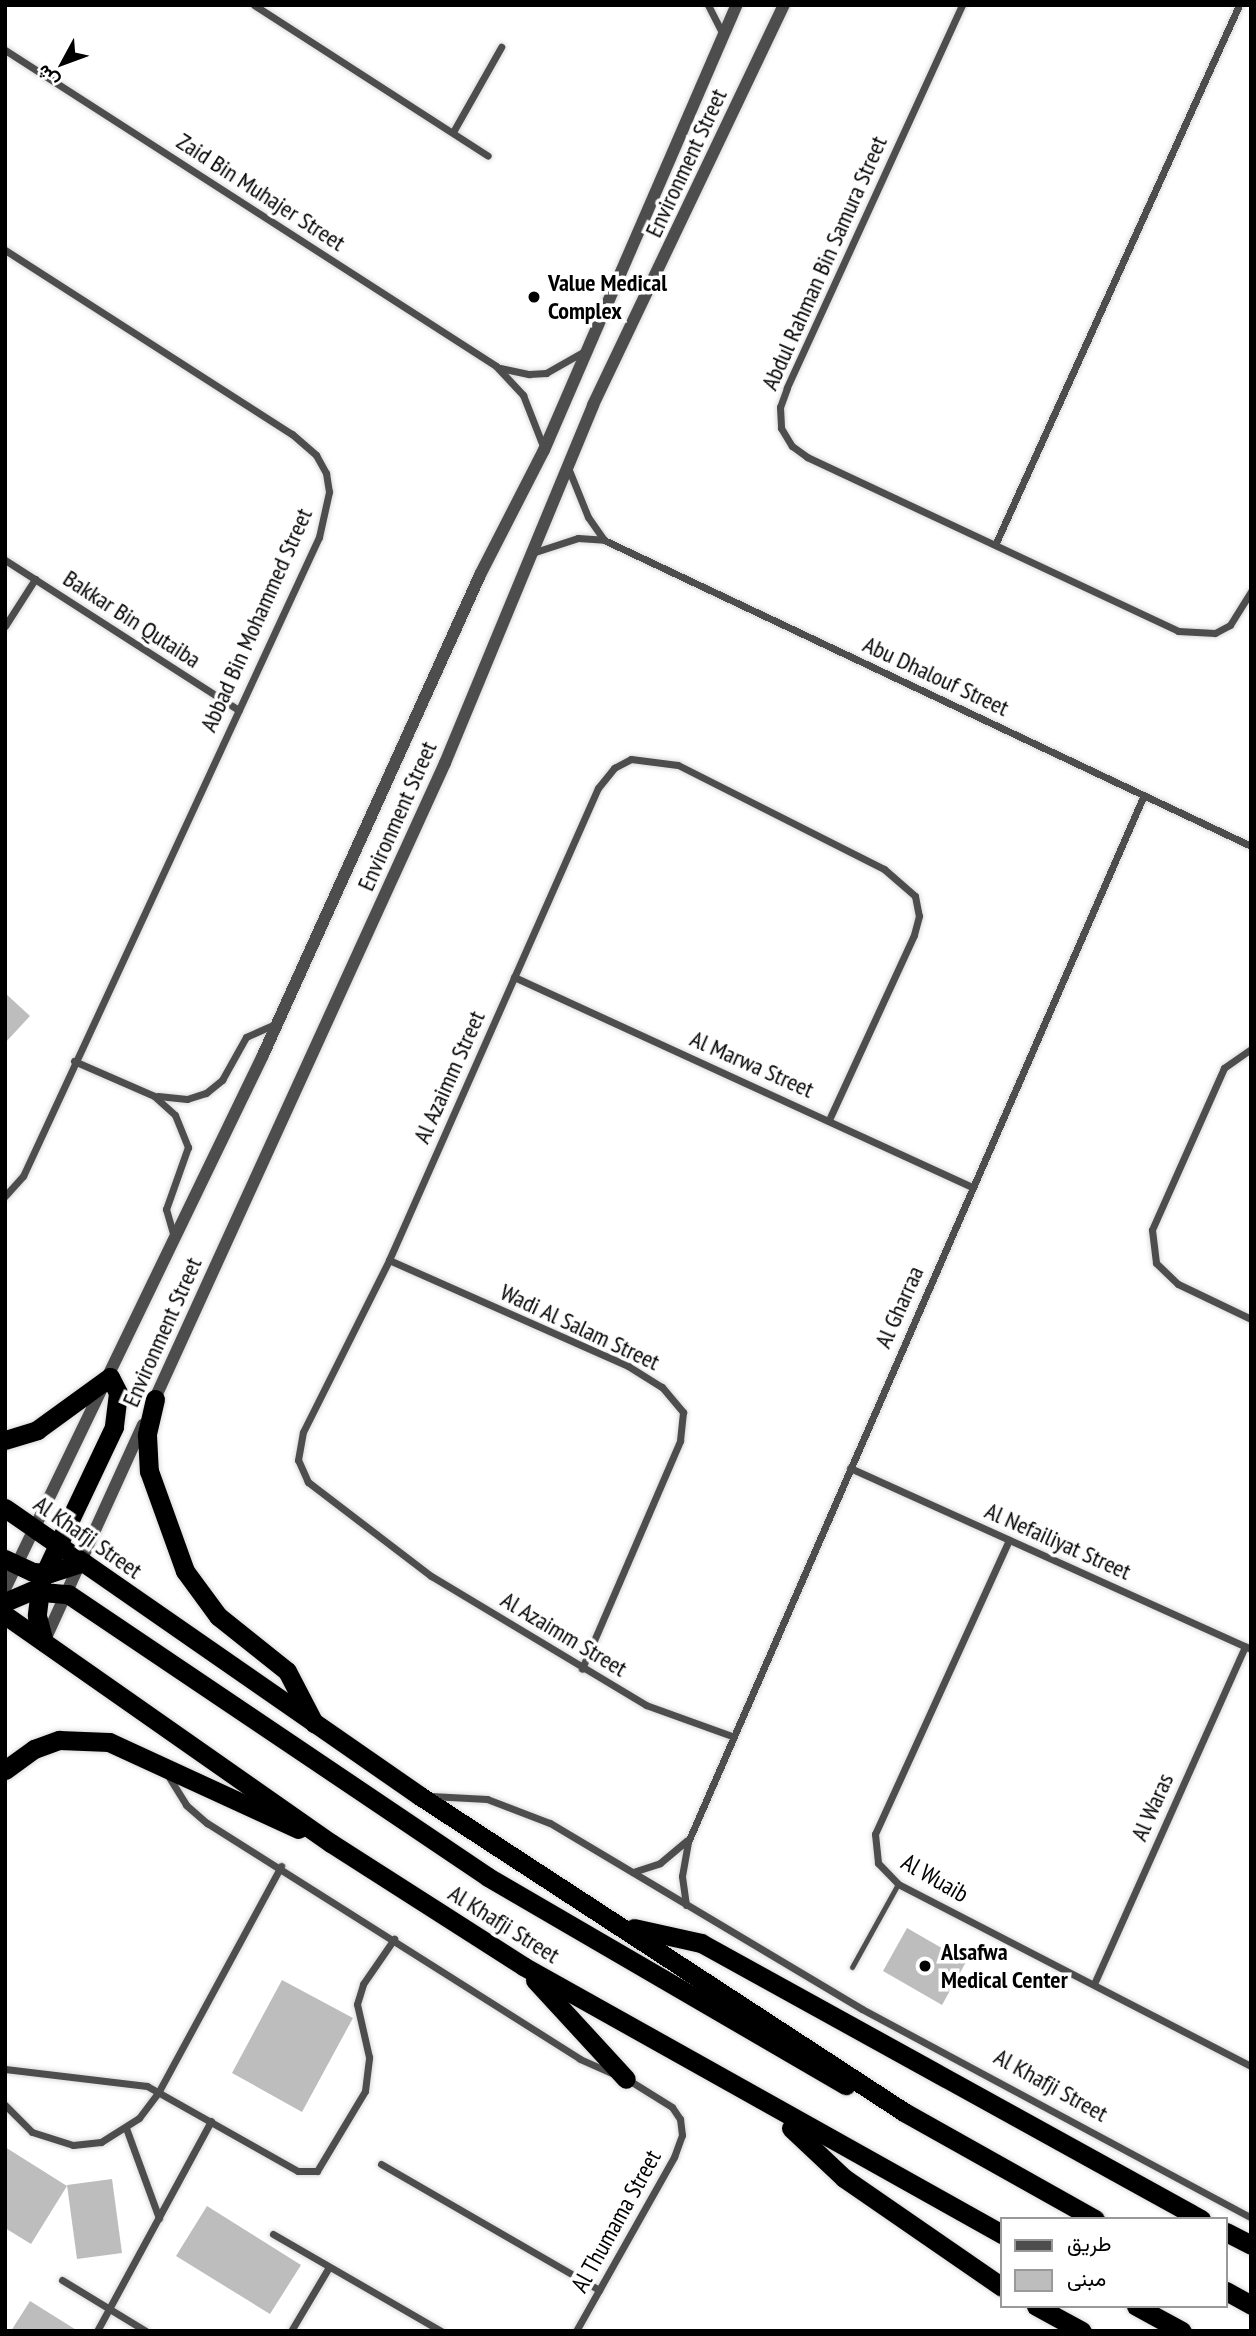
<!DOCTYPE html>
<html>
<head>
<meta charset="utf-8">
<style>
	body { margin:0 }
	#map { position:relative; width:1256px; height:2336px; overflow:hidden; background:#fff; font-family:"PT Sans Narrow",Vazirmatn,sans-serif }
	div>[style] { position:absolute }
	.building>* { inset:0; background:#bdbdbd }
	.roads { filter:drop-shadow(0 0 2px #dbdbdb) drop-shadow(0 0 2px #dbdbdb) }
	.service>* { height:5px; margin:-2.5px; padding:0 2.5px; transform-origin:2.5px; border-radius:2.5px; background:#4d4d4d }
	.minor>* { height:7px; margin:-3.5px; padding:0 3.5px; transform-origin:3.5px; border-radius:3.5px; background:#4d4d4d }
	.tertiary>* { height:12px; margin:-6px; padding:0 6px; transform-origin:6px; border-radius:6px; background:#4d4d4d }
	.trunk>* { height:19px; margin:-9.5px; padding:0 9.5px; transform-origin:9.5px; border-radius:9.5px; background:#000 }
	.dots>* { width:19px; height:19px; translate:-50% -50%; box-sizing:border-box; border:4px solid #fff; border-radius:50% }
	span { translate:-50% -50%; white-space:nowrap; text-align:center; line-height:1.15; -webkit-text-stroke:7px #fff; paint-order:stroke }
	.street-label { font-size:24px; color:#000 }
	.poi-label { font-size:24px; color:#000; font-weight:700 }
	.left { translate:0 -50%; text-align:left }
	.frame { position:absolute; inset:0; border:7px solid #000; pointer-events:none }
	.legend { position:absolute; left:1000px; top:2217px; width:228px; height:91px; box-sizing:border-box; background:#fff; border:2px solid #999; margin:0; padding:9px 12px; list-style:none; font-size:21px; color:#000 }
	.legend li { display:flex; align-items:center; gap:14px; height:35px }
	.legend b { width:35px; border:2px solid #999 }
	.north { position:absolute; left:28px; top:28px; width:70px; height:70px; -webkit-text-stroke:5px #fff; paint-order:stroke; rotate:229deg; font-size:19px; font-weight:700; line-height:28px; text-align:center; color:#000 }
	.north::after { content:''; display:block; margin:auto; width:24px; height:32px; background:#000; clip-path:polygon(50% 0,100% 100%,50% 72%,0 100%) }
</style>
</head>
<body>
<div id="map">
	<div class="building">
		<i style="clip-path:polygon(5px 993px,30px 1016px,5px 1043px)"></i>
		<i style="clip-path:polygon(907px 1928px,966px 1962px,942px 2005px,883px 1971px)"></i>
		<i style="clip-path:polygon(282px 1980px,353px 2018px,302px 2112px,232px 2073px)"></i>
		<i style="clip-path:polygon(5px 2147px,67px 2186px,31px 2244px,5px 2228px)"></i>
		<i style="clip-path:polygon(112px 2179px,122px 2253px,77px 2259px,67px 2185px)"></i>
		<i style="clip-path:polygon(207px 2206px,301px 2265px,270px 2314px,176px 2256px)"></i>
		<i style="clip-path:polygon(30px 2301px,78px 2331px,11px 2331px)"></i>
	</div>
	<div class="roads">
		<div class="service">
			<i style="left:852px;top:1967px;width:95px;rotate:-61deg"></i>
		</div>
		<div class="minor">
			<i style="left:254px;top:5px;width:278px;rotate:32.8deg"></i>
			<i style="left:708px;top:5px;width:34px;rotate:63deg"></i>
			<i style="left:962px;top:5px;width:421px;rotate:114.6deg"></i>
			<i style="left:787px;top:388px;width:20px;rotate:110deg"></i>
			<i style="left:780px;top:407px;width:21px;rotate:87deg"></i>
			<i style="left:781px;top:428px;width:21px;rotate:59deg"></i>
			<i style="left:792px;top:446px;width:19px;rotate:36deg"></i>
			<i style="left:807px;top:457px;width:410px;rotate:25.1deg"></i>
			<i style="left:1178px;top:631px;width:37px;rotate:3deg"></i>
			<i style="left:1215px;top:633px;width:17px;rotate:-28deg"></i>
			<i style="left:1230px;top:625px;width:40px;rotate:-58deg"></i>
			<i style="left:5px;top:50px;width:584px;rotate:32.76deg"></i>
			<i style="left:496px;top:366px;width:40px;rotate:47deg"></i>
			<i style="left:523px;top:395px;width:55px;rotate:68.6deg"></i>
			<i style="left:453px;top:132px;width:98px;rotate:-60.5deg"></i>
			<i style="left:5px;top:250px;width:341px;rotate:32.7deg"></i>
			<i style="left:292px;top:434px;width:32px;rotate:41deg"></i>
			<i style="left:316px;top:455px;width:21px;rotate:61deg"></i>
			<i style="left:326px;top:473px;width:19px;rotate:81deg"></i>
			<i style="left:329px;top:492px;width:46px;rotate:102.5deg"></i>
			<i style="left:319px;top:537px;width:704px;rotate:114.85deg"></i>
			<i style="left:23px;top:1176px;width:27px;rotate:132deg"></i>
			<i style="left:500px;top:368px;width:30px;rotate:12deg"></i>
			<i style="left:529px;top:374px;width:17px;rotate:-3deg"></i>
			<i style="left:546px;top:373px;width:43px;rotate:-29.6deg"></i>
			<i style="left:569px;top:470px;width:51px;rotate:68deg"></i>
			<i style="left:588px;top:517px;width:28px;rotate:55deg"></i>
			<i style="left:995px;top:545px;width:593px;rotate:-65.68deg"></i>
			<i style="left:532px;top:553px;width:48px;rotate:-18.1deg"></i>
			<i style="left:578px;top:538px;width:26px;rotate:4deg"></i>
			<i style="left:604px;top:540px;width:716px;rotate:25.31deg"></i>
			<i style="left:5px;top:560px;width:278px;rotate:32.7deg"></i>
			<i style="left:5px;top:626px;width:56px;rotate:-57.4deg"></i>
			<i style="left:514px;top:977px;width:504px;rotate:24.63deg"></i>
			<i style="left:1251px;top:1049px;width:33px;rotate:145deg"></i>
			<i style="left:1224px;top:1068px;width:177px;rotate:114deg"></i>
			<i style="left:1152px;top:1230px;width:33px;rotate:83deg"></i>
			<i style="left:1156px;top:1263px;width:30px;rotate:44deg"></i>
			<i style="left:1178px;top:1284px;width:81px;rotate:25.6deg"></i>
			<i style="left:74px;top:1061px;width:87px;rotate:23.6deg"></i>
			<i style="left:154px;top:1096px;width:28px;rotate:42deg"></i>
			<i style="left:175px;top:1115px;width:35px;rotate:68deg"></i>
			<i style="left:188px;top:1147px;width:66px;rotate:109.5deg"></i>
			<i style="left:166px;top:1209px;width:32px;rotate:74deg"></i>
			<i style="left:158px;top:1096px;width:29px;rotate:6deg"></i>
			<i style="left:187px;top:1099px;width:20px;rotate:-18deg"></i>
			<i style="left:206px;top:1093px;width:21px;rotate:-39deg"></i>
			<i style="left:222px;top:1080px;width:49px;rotate:-60.8deg"></i>
			<i style="left:246px;top:1037px;width:34px;rotate:-24deg"></i>
			<i style="left:389px;top:1260px;width:261px;rotate:23.9deg"></i>
			<i style="left:628px;top:1366px;width:40px;rotate:32deg"></i>
			<i style="left:662px;top:1387px;width:33px;rotate:50deg"></i>
			<i style="left:683px;top:1412px;width:29px;rotate:96deg"></i>
			<i style="left:680px;top:1441px;width:248px;rotate:113.3deg"></i>
			<i style="left:850px;top:1468px;width:440px;rotate:24.3deg"></i>
			<i style="left:1009px;top:1540px;width:323px;rotate:114.5deg"></i>
			<i style="left:875px;top:1834px;width:29px;rotate:84deg"></i>
			<i style="left:878px;top:1863px;width:29px;rotate:46deg"></i>
			<i style="left:898px;top:1884px;width:397px;rotate:27.3deg"></i>
			<i style="left:732px;top:1736px;width:91px;rotate:-160.2deg"></i>
			<i style="left:646px;top:1705px;width:251px;rotate:-149deg"></i>
			<i style="left:431px;top:1576px;width:155px;rotate:-142.6deg"></i>
			<i style="left:308px;top:1482px;width:24px;rotate:-114deg"></i>
			<i style="left:298px;top:1460px;width:28px;rotate:-80deg"></i>
			<i style="left:303px;top:1432px;width:192px;rotate:-63.4deg"></i>
			<i style="left:389px;top:1260px;width:516px;rotate:-66.12deg"></i>
			<i style="left:598px;top:788px;width:26px;rotate:-51deg"></i>
			<i style="left:614px;top:768px;width:19px;rotate:-28deg"></i>
			<i style="left:631px;top:759px;width:47px;rotate:7.3deg"></i>
			<i style="left:678px;top:765px;width:231px;rotate:26.8deg"></i>
			<i style="left:884px;top:869px;width:41px;rotate:41.1deg"></i>
			<i style="left:915px;top:896px;width:20px;rotate:79deg"></i>
			<i style="left:919px;top:916px;width:20px;rotate:105deg"></i>
			<i style="left:914px;top:935px;width:204px;rotate:114.7deg"></i>
			<i style="left:167px;top:1774px;width:36px;rotate:58deg"></i>
			<i style="left:186px;top:1805px;width:28px;rotate:41deg"></i>
			<i style="left:207px;top:1823px;width:441px;rotate:32.3deg"></i>
			<i style="left:580px;top:2059px;width:35px;rotate:24deg"></i>
			<i style="left:431px;top:1796px;width:56px;rotate:3.1deg"></i>
			<i style="left:487px;top:1799px;width:67px;rotate:20.9deg"></i>
			<i style="left:550px;top:1823px;width:363px;rotate:30.8deg"></i>
			<i style="left:862px;top:2009px;width:442px;rotate:28.2deg"></i>
			<i style="left:633px;top:1872px;width:28px;rotate:-18deg"></i>
			<i style="left:660px;top:1863px;width:35px;rotate:-40deg"></i>
			<i style="left:686px;top:1905px;width:29px;rotate:-98deg"></i>
			<i style="left:682px;top:1876px;width:35px;rotate:-80deg"></i>
			<i style="left:688px;top:1842px;width:1142px;rotate:-66.47deg"></i>
			<i style="left:1094px;top:1984px;width:370px;rotate:-65.9deg"></i>
			<i style="left:5px;top:2069px;width:143px;rotate:6.8deg"></i>
			<i style="left:147px;top:2086px;width:173px;rotate:29.4deg"></i>
			<i style="left:298px;top:2171px;width:19px"></i>
			<i style="left:317px;top:2171px;width:93px;rotate:-59deg"></i>
			<i style="left:365px;top:2091px;width:34px;rotate:-83deg"></i>
			<i style="left:369px;top:2057px;width:54px;rotate:-102.8deg"></i>
			<i style="left:357px;top:2004px;width:21px;rotate:-73deg"></i>
			<i style="left:363px;top:1984px;width:55px;rotate:-55.4deg"></i>
			<i style="left:5px;top:2105px;width:38px;rotate:45deg"></i>
			<i style="left:32px;top:2132px;width:43px;rotate:17.6deg"></i>
			<i style="left:73px;top:2145px;width:28px;rotate:-6deg"></i>
			<i style="left:101px;top:2142px;width:45px;rotate:-32.3deg"></i>
			<i style="left:139px;top:2118px;width:34px;rotate:-53deg"></i>
			<i style="left:159px;top:2091px;width:256px;rotate:-61.5deg"></i>
			<i style="left:126px;top:2128px;width:96px;rotate:69.9deg"></i>
			<i style="left:381px;top:2164px;width:252px;rotate:30deg"></i>
			<i style="left:273px;top:2234px;width:194px;rotate:30deg"></i>
			<i style="left:62px;top:2280px;width:98px;rotate:31.3deg"></i>
			<i style="left:97px;top:2331px;width:239px;rotate:-61.5deg"></i>
			<i style="left:291px;top:2331px;width:74px;rotate:-59.3deg"></i>
			<i style="left:576px;top:2331px;width:200px;rotate:-60.6deg"></i>
			<i style="left:674px;top:2157px;width:23px;rotate:-70deg"></i>
			<i style="left:682px;top:2135px;width:16px;rotate:-97deg"></i>
			<i style="left:680px;top:2119px;width:14px;rotate:-124deg"></i>
			<i style="left:672px;top:2107px;width:53px;rotate:-148.1deg"></i>
		</div>
		<div class="tertiary">
			<i style="left:152px;top:1405px;width:706px;rotate:-65.47deg"></i>
			<i style="left:445px;top:763px;width:387px;rotate:-67.5deg"></i>
			<i style="left:593px;top:405px;width:443px;rotate:-64.5deg"></i>
			<i style="left:5px;top:1589px;width:593px;rotate:-64.21deg"></i>
			<i style="left:263px;top:1055px;width:527px;rotate:-65.67deg"></i>
			<i style="left:480px;top:575px;width:140px;rotate:-62.9deg"></i>
			<i style="left:544px;top:450px;width:485px;rotate:-66.6deg"></i>
			<i style="left:44px;top:1642px;width:239px;rotate:-65.5deg"></i>
		</div>
		<div class="trunk">
			<i style="left:155px;top:1399px;width:37px;rotate:103deg"></i>
			<i style="left:147px;top:1435px;width:36px;rotate:87deg"></i>
			<i style="left:149px;top:1471px;width:106px;rotate:70.2deg"></i>
			<i style="left:185px;top:1571px;width:56px;rotate:53.7deg"></i>
			<i style="left:218px;top:1616px;width:88px;rotate:38.6deg"></i>
			<i style="left:287px;top:1671px;width:59px;rotate:62.6deg"></i>
			<i style="left:5px;top:1440px;width:34px;rotate:-17deg"></i>
			<i style="left:37px;top:1430px;width:90px;rotate:-36deg"></i>
			<i style="left:110px;top:1377px;width:18px;rotate:63deg"></i>
			<i style="left:118px;top:1393px;width:34px;rotate:97deg"></i>
			<i style="left:114px;top:1427px;width:170px;rotate:115.4deg"></i>
			<i style="left:41px;top:1581px;width:35px;rotate:97deg"></i>
			<i style="left:37px;top:1616px;width:27px;rotate:75deg"></i>
			<i style="left:5px;top:1508px;width:505px;rotate:34.76deg"></i>
			<i style="left:420px;top:1796px;width:578px;rotate:33.14deg"></i>
			<i style="left:904px;top:2112px;width:219px;rotate:29.3deg"></i>
			<i style="left:5px;top:1559px;width:31px;rotate:25deg"></i>
			<i style="left:33px;top:1572px;width:17px;rotate:3deg"></i>
			<i style="left:50px;top:1573px;width:35px;rotate:-18deg"></i>
			<i style="left:5px;top:1602px;width:28px;rotate:-23deg"></i>
			<i style="left:31px;top:1591px;width:37px;rotate:5deg"></i>
			<i style="left:68px;top:1594px;width:506px;rotate:33.97deg"></i>
			<i style="left:488px;top:1877px;width:414px;rotate:30.2deg"></i>
			<i style="left:5px;top:1615px;width:398px;rotate:35deg"></i>
			<i style="left:331px;top:1843px;width:228px;rotate:32.6deg"></i>
			<i style="left:523px;top:1966px;width:549px;rotate:29.23deg"></i>
			<i style="left:5px;top:1770px;width:36px;rotate:-36deg"></i>
			<i style="left:34px;top:1749px;width:27px;rotate:-20deg"></i>
			<i style="left:59px;top:1740px;width:50px;rotate:2.3deg"></i>
			<i style="left:109px;top:1742px;width:208px;rotate:24.7deg"></i>
			<i style="left:634px;top:1928px;width:69px;rotate:12.6deg"></i>
			<i style="left:701px;top:1943px;width:571px;rotate:28.9deg"></i>
			<i style="left:535px;top:1980px;width:134px;rotate:47.4deg"></i>
			<i style="left:791px;top:2128px;width:73px;rotate:43.3deg"></i>
			<i style="left:844px;top:2178px;width:192px;rotate:34.6deg"></i>
			<i style="left:1226px;top:2232px;width:28px;rotate:27deg"></i>
			<i style="left:1226px;top:2291px;width:29px;rotate:29deg"></i>
			<i style="left:1036px;top:2306px;width:52px;rotate:28.5deg"></i>
			<i style="left:1136px;top:2306px;width:52px;rotate:28.5deg"></i>
		</div>
	</div>
	<div class="dots">
		<i style="left:534px;top:297px;background:#000"></i>
		<i style="left:925px;top:1966px;background:#000"></i>
	</div>
	<div class="street-label">
		<span style="left:686px;top:163px;rotate:-65deg">Environment Street</span>
		<span style="left:261px;top:192px;rotate:33deg">Zaid Bin Muhajer Street</span>
		<span style="left:824px;top:263px;rotate:-66deg">Abdul Rahman Bin Samura Street</span>
		<span style="left:132px;top:619px;rotate:33deg">Bakkar Bin Qutaiba</span>
		<span style="left:256px;top:620px;rotate:-66deg">Abbad Bin Mohammed Street</span>
		<span style="left:936px;top:676px;rotate:25deg">Abu Dhalouf Street</span>
		<span style="left:397px;top:816px;rotate:-66deg">Environment Street</span>
		<span style="left:752px;top:1064px;rotate:24deg">Al Marwa Street</span>
		<span style="left:449px;top:1077px;rotate:-66deg">Al Azaimm Street</span>
		<span style="left:899px;top:1307px;rotate:-66deg">Al Gharraa</span>
		<span style="left:580px;top:1327px;rotate:25deg">Wadi Al Salam Street</span>
		<span style="left:162px;top:1332px;rotate:-66deg">Environment Street</span>
		<span style="left:88px;top:1537px;rotate:35deg">Al Khafji Street</span>
		<span style="left:1058px;top:1541px;rotate:24deg">Al Nefailiyat Street</span>
		<span style="left:564px;top:1634px;rotate:31deg">Al Azaimm Street</span>
		<span style="left:1152px;top:1807px;rotate:-66deg">Al Waras</span>
		<span style="left:935px;top:1878px;rotate:30deg">Al Wuaib</span>
		<span style="left:504px;top:1924px;rotate:32deg">Al Khafji Street</span>
		<span style="left:1051px;top:2085px;rotate:29deg">Al Khafji Street</span>
		<span style="left:616px;top:2221px;rotate:-61deg">Al Thumama Street</span>
	</div>
	<div class="poi-label">
		<span class="left" style="left:548px;top:297px">Value Medical<br>Complex</span>
		<span class="left" style="left:941px;top:1966px">Alsafwa<br>Medical Center</span>
	</div>
	<div class="frame"></div>
	<ul class="legend">
	<li><b style="height:9px;background:#4d4d4d"></b>طريق</li>
	<li><b style="height:19px;background:#bdbdbd"></b>مبنى</li>
	</ul>
	<div class="north">ش</div>
</div>
</body>
</html>
